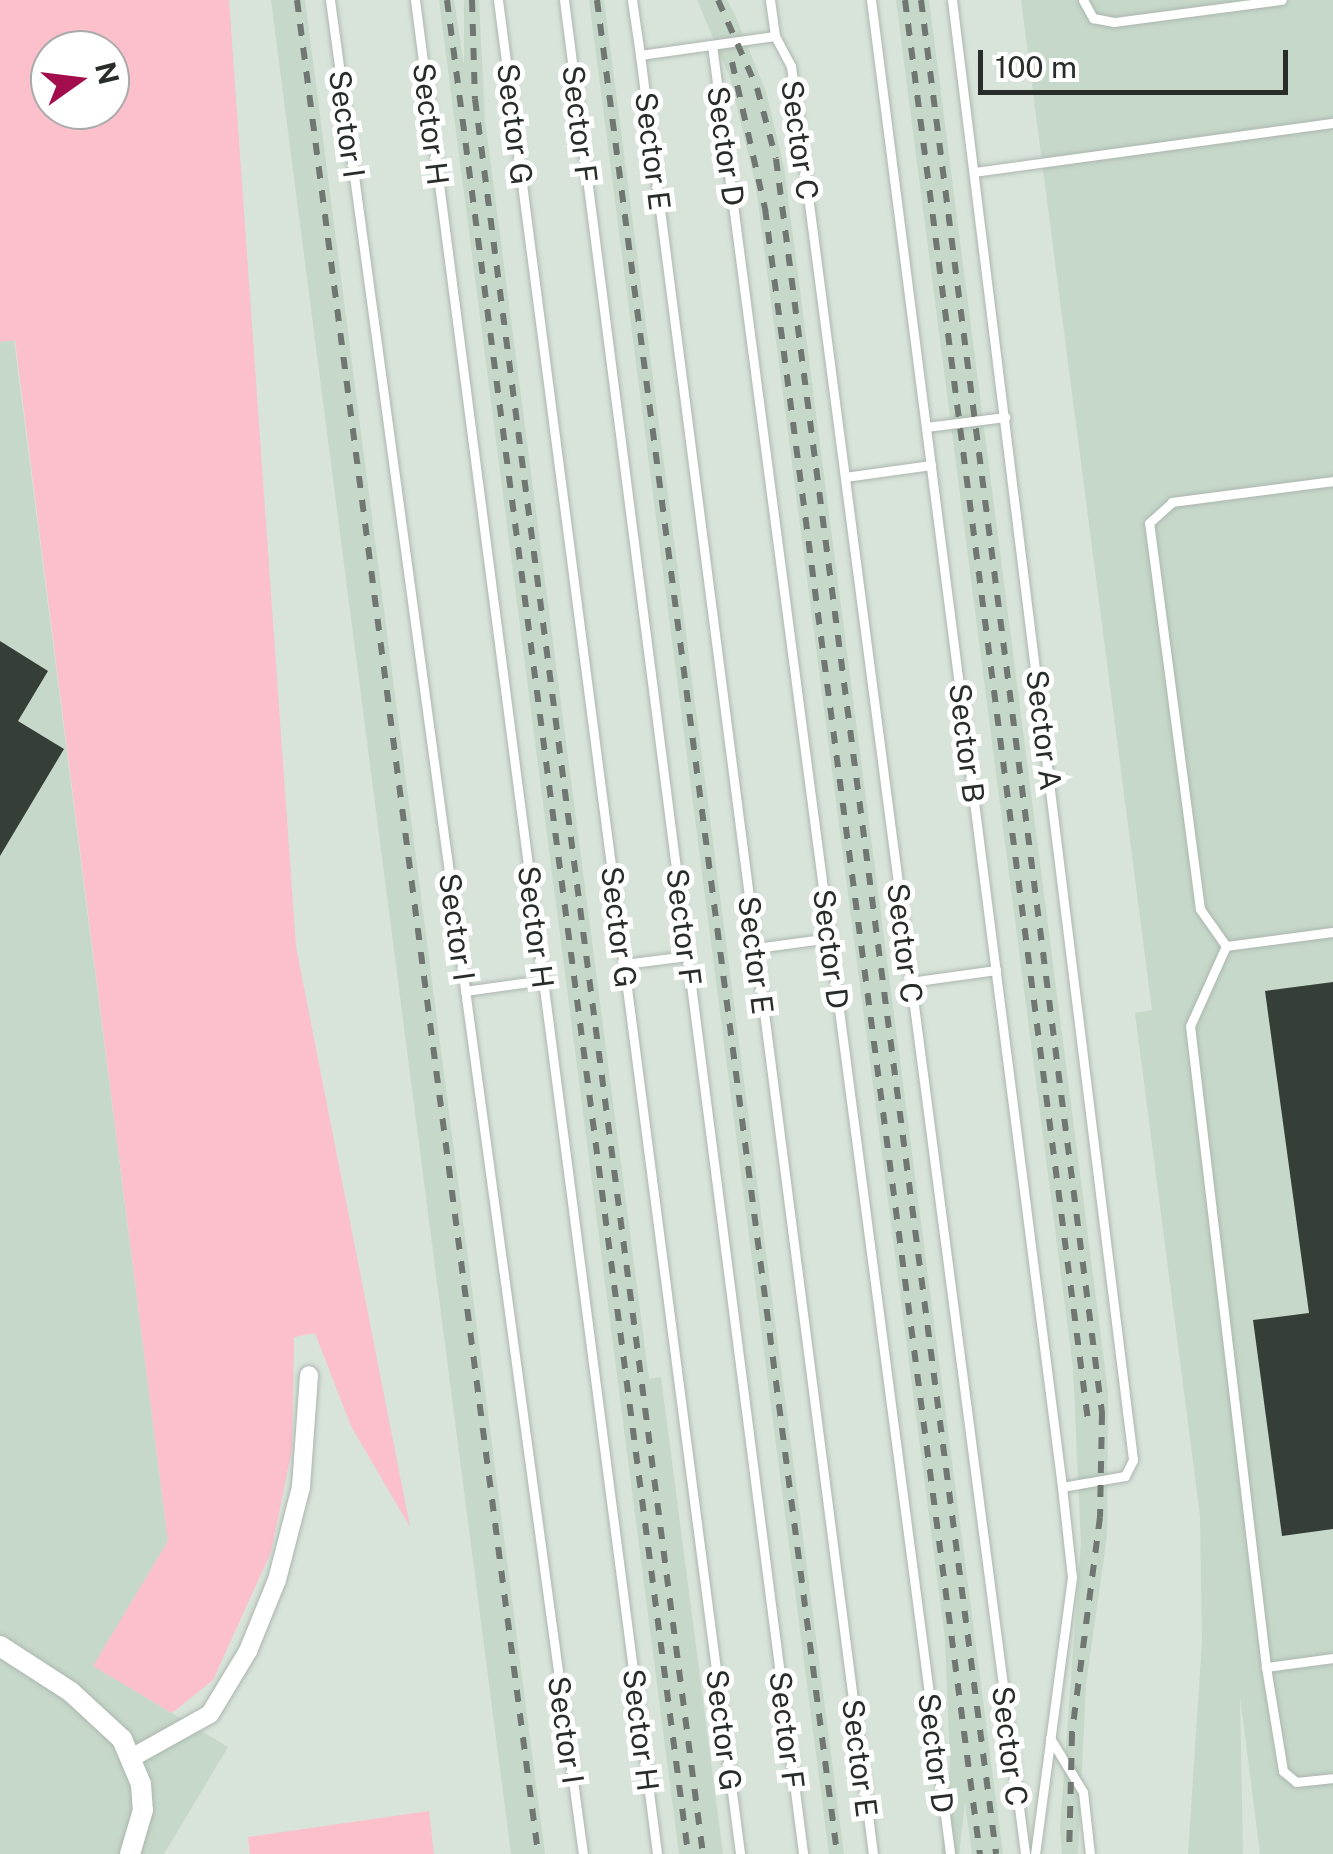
<!DOCTYPE html>
<html>
<head>
<meta charset="utf-8">
<style>
	body { margin:0 }
	#map { position:relative; width:1333px; height:1854px; overflow:hidden; background:#d8e3da; font-family:"Public Sans",sans-serif }
	div>[style] { position:absolute }
	.built>* { inset:0; background:#c6d8ca }
	.green>* { inset:0; background:#fcbfcc }
	.building>* { inset:0; background:#353e37 }
	.roads { filter:drop-shadow(0 0 2px #abb6ae) drop-shadow(0 0 2px #abb6ae) }
	.service>* { height:9px; margin:-4.5px; padding:0 4.5px; transform-origin:4.5px; border-radius:4.5px; background:#fff }
	.minor>* { height:18px; margin:-9px; padding:0 9px; transform-origin:9px; border-radius:9px; background:#fff }
	.tertiary>* { height:20px; margin:-10px; padding:0 10px; transform-origin:10px; border-radius:10px; background:#fff }
	.rail>* { height:6px; margin-top:-3px; transform-origin:0; background:repeating-linear-gradient(90deg,#707772 0 12px,transparent 0 24px) }
	span { translate:-50% -50%; white-space:nowrap; text-align:center; line-height:1.15; -webkit-text-stroke:10px #fff; paint-order:stroke }
	.street-label { font-size:30px; color:#292d2a }
	.north { position:absolute; left:30px; top:30px; width:100px; height:100px; box-sizing:border-box; background:#fff; border:2px solid #a9abaa; border-radius:50%; rotate:76deg; font-size:28px; font-weight:700; line-height:40px; text-align:center; color:#292d2a }
	.north::after { content:''; display:block; margin:auto; width:35px; height:45px; background:#a30d4d; clip-path:polygon(50% 0,100% 100%,50% 72%,0 100%) }
	.scale { position:absolute; left:978px; top:50px; width:310px; height:45px; box-sizing:border-box; border:5px solid #292d2a; border-top:0; padding-left:12px; font-size:30px; line-height:35px; white-space:nowrap; color:#292d2a; -webkit-text-stroke:8px #fff; paint-order:stroke }
</style>
</head>
<body>
<div id="map">
	<div class="built">
		<i style="clip-path:polygon(271px 0,305px 0,545px 1854px,511px 1854px)"></i>
		<i style="clip-path:polygon(439px 0,454px 0,464px 65px,464px 0,479px 0,485px 120px,649px 1379px,661px 1377px,723px 1854px,679px 1854px)"></i>
		<i style="clip-path:polygon(589px 0,604px 0,844px 1854px,829px 1854px)"></i>
		<i style="clip-path:polygon(697px 0,727px 0,736px 17px,766px 92px,784px 167px,1003px 1854px,972px 1854px,965px 1803px,959px 1854px,941px 1854px,950px 1765px,945px 1639px,756px 187px,730px 78px)"></i>
		<i style="clip-path:polygon(896px 0,929px 0,1108px 1392px,1107px 1536px,1086px 1684px,1078px 1854px,1062px 1854px,1060px 1828px,1081px 1543px,1073px 1368px)"></i>
		<i style="clip-path:polygon(1021px 0,1333px 0,1333px 1854px,1260px 1854px,1240px 1697px,1243px 1854px,1188px 1854px,1202px 1642px,1200px 1516px,1135px 1013px,1152px 1010px)"></i>
		<i style="clip-path:polygon(14px 340px,168px 1541px,94px 1666px,228px 1747px,164px 1854px,0 1854px,0 342px)"></i>
	</div>
	<div class="green">
		<i style="clip-path:polygon(evenodd,0 0,229px 0,296px 947px,410px 1527px,351px 1426px,315px 1333px,294px 1337px,292px 1449px,271px 1552px,213px 1680px,172px 1713px,93px 1666px,168px 1541px,15px 340px,0 342px,0 0,50px 50px,110px 50px,110px 110px,50px 110px,50px 50px)"></i>
		<i style="clip-path:polygon(429px 1811px,434px 1854px,250px 1854px,248px 1837px)"></i>
	</div>
	<div class="building">
		<i style="clip-path:polygon(0 641px,48px 671px,18px 721px,64px 749px,0 856px)"></i>
		<i style="clip-path:polygon(1333px 982px,1333px 1529px,1282px 1536px,1253px 1320px,1309px 1313px,1265px 991px)"></i>
	</div>
	<div class="roads">
		<div class="service">
			<i style="left:330px;top:0;width:1871px;rotate:82.23deg"></i>
			<i style="left:415px;top:0;width:1870px;rotate:82.56deg"></i>
			<i style="left:498px;top:0;width:1870px;rotate:82.56deg"></i>
			<i style="left:564px;top:0;width:1869px;rotate:82.65deg"></i>
			<i style="left:632px;top:0;width:56px;rotate:81.7deg"></i>
			<i style="left:640px;top:55px;width:136px;rotate:-8deg"></i>
			<i style="left:770px;top:0;width:36px;rotate:82deg"></i>
			<i style="left:775px;top:36px;width:34px;rotate:62deg"></i>
			<i style="left:791px;top:66px;width:1803px;rotate:82.54deg"></i>
			<i style="left:871px;top:0;width:1499px;rotate:82.68deg"></i>
			<i style="left:952px;top:0;width:1471px;rotate:82.93deg"></i>
			<i style="left:1133px;top:1460px;width:18px;rotate:117deg"></i>
			<i style="left:1125px;top:1476px;width:64px;rotate:170.1deg"></i>
			<i style="left:1062px;top:1487px;width:91px;rotate:83.7deg"></i>
			<i style="left:1072px;top:1577px;width:279px;rotate:97.6deg"></i>
			<i style="left:1083px;top:0;width:21px;rotate:61deg"></i>
			<i style="left:1093px;top:18px;width:21px;rotate:11deg"></i>
			<i style="left:1114px;top:22px;width:169px;rotate:-7.5deg"></i>
			<i style="left:712px;top:45px;width:1825px;rotate:82.5deg"></i>
			<i style="left:640px;top:55px;width:1814px;rotate:82.62deg"></i>
			<i style="left:974px;top:172px;width:362px;rotate:-7.8deg"></i>
			<i style="left:926px;top:427px;width:80px;rotate:-7.2deg"></i>
			<i style="left:845px;top:477px;width:87px;rotate:-7.9deg"></i>
			<i style="left:1226px;top:946px;width:45px;rotate:-125.1deg"></i>
			<i style="left:1200px;top:909px;width:389px;rotate:-97.5deg"></i>
			<i style="left:1149px;top:523px;width:31px;rotate:-42deg"></i>
			<i style="left:1172px;top:502px;width:162px;rotate:-7.4deg"></i>
			<i style="left:756px;top:948px;width:75px;rotate:-7.7deg"></i>
			<i style="left:624px;top:964px;width:64px;rotate:-7.2deg"></i>
			<i style="left:910px;top:982px;width:87px;rotate:-7.9deg"></i>
			<i style="left:465px;top:991px;width:79px;rotate:-8deg"></i>
			<i style="left:1333px;top:1658px;width:68px;rotate:172.3deg"></i>
			<i style="left:1266px;top:1667px;width:105px;rotate:80.7deg"></i>
			<i style="left:1283px;top:1771px;width:17px;rotate:40deg"></i>
			<i style="left:1296px;top:1782px;width:37px;rotate:-6deg"></i>
			<i style="left:1266px;top:1667px;width:645px;rotate:-96.76deg"></i>
			<i style="left:1190px;top:1026px;width:88px;rotate:-65.8deg"></i>
			<i style="left:1226px;top:946px;width:108px;rotate:-7.5deg"></i>
			<i style="left:1050px;top:1738px;width:63px;rotate:58.6deg"></i>
			<i style="left:1083px;top:1792px;width:62px;rotate:83.6deg"></i>
		</div>
		<div class="minor">
			<i style="left:133px;top:1757px;width:88px;rotate:-29.2deg"></i>
			<i style="left:210px;top:1714px;width:74px;rotate:-58.9deg"></i>
			<i style="left:248px;top:1651px;width:77px;rotate:-67.8deg"></i>
			<i style="left:277px;top:1580px;width:96px;rotate:-75.5deg"></i>
			<i style="left:301px;top:1487px;width:112px;rotate:-85.9deg"></i>
		</div>
		<div class="tertiary">
			<i style="left:0;top:1646px;width:85px;rotate:32.9deg"></i>
			<i style="left:71px;top:1692px;width:69px;rotate:42.7deg"></i>
			<i style="left:122px;top:1739px;width:49px;rotate:67.1deg"></i>
			<i style="left:141px;top:1784px;width:26px;rotate:86deg"></i>
			<i style="left:143px;top:1810px;width:46px;rotate:106.5deg"></i>
		</div>
	</div>
	<div class="rail">
		<i style="left:297px;top:0;width:1870px;rotate:82.59deg"></i>
		<i style="left:447px;top:0;width:1870px;rotate:82.59deg"></i>
		<i style="left:472px;top:0;width:99px;rotate:88.3deg"></i>
		<i style="left:475px;top:99px;width:1770px;rotate:82.6deg"></i>
		<i style="left:597px;top:0;width:1869px;rotate:82.62deg"></i>
		<i style="left:718px;top:0;width:96px;rotate:66.1deg"></i>
		<i style="left:757px;top:88px;width:73px;rotate:75deg"></i>
		<i style="left:776px;top:159px;width:1709px;rotate:82.6deg"></i>
		<i style="left:905px;top:0;width:1433px;rotate:82.66deg"></i>
		<i style="left:921px;top:0;width:1425px;rotate:82.7deg"></i>
		<i style="left:1102px;top:1413px;width:104px;rotate:91.1deg"></i>
		<i style="left:1100px;top:1517px;width:219px;rotate:97.4deg"></i>
		<i style="left:1072px;top:1734px;width:120px;rotate:91.4deg"></i>
		<i style="left:732px;top:62px;width:150px;rotate:77.3deg"></i>
		<i style="left:765px;top:208px;width:1660px;rotate:82.56deg"></i>
	</div>
	<div class="street-label">
		<span style="left:347px;top:124px;rotate:82deg">Sector I</span>
		<span style="left:431px;top:124px;rotate:83deg">Sector H</span>
		<span style="left:515px;top:124px;rotate:83deg">Sector G</span>
		<span style="left:580px;top:124px;rotate:83deg">Sector F</span>
		<span style="left:800px;top:140px;rotate:82deg">Sector C</span>
		<span style="left:726px;top:146px;rotate:82deg">Sector D</span>
		<span style="left:653px;top:151px;rotate:83deg">Sector E</span>
		<span style="left:1044px;top:730px;rotate:83deg">Sector A</span>
		<span style="left:967px;top:743px;rotate:83deg">Sector B</span>
		<span style="left:457px;top:927px;rotate:82deg">Sector I</span>
		<span style="left:536px;top:927px;rotate:83deg">Sector H</span>
		<span style="left:619px;top:927px;rotate:83deg">Sector G</span>
		<span style="left:684px;top:927px;rotate:83deg">Sector F</span>
		<span style="left:905px;top:943px;rotate:83deg">Sector C</span>
		<span style="left:831px;top:949px;rotate:83deg">Sector D</span>
		<span style="left:756px;top:955px;rotate:83deg">Sector E</span>
		<span style="left:566px;top:1730px;rotate:82deg">Sector I</span>
		<span style="left:641px;top:1730px;rotate:83deg">Sector H</span>
		<span style="left:724px;top:1730px;rotate:83deg">Sector G</span>
		<span style="left:787px;top:1730px;rotate:83deg">Sector F</span>
		<span style="left:1010px;top:1746px;rotate:83deg">Sector C</span>
		<span style="left:936px;top:1753px;rotate:83deg">Sector D</span>
		<span style="left:860px;top:1758px;rotate:83deg">Sector E</span>
	</div>
	<div class="north">N</div>
	<div class="scale">100 m</div>
</div>
</body>
</html>
